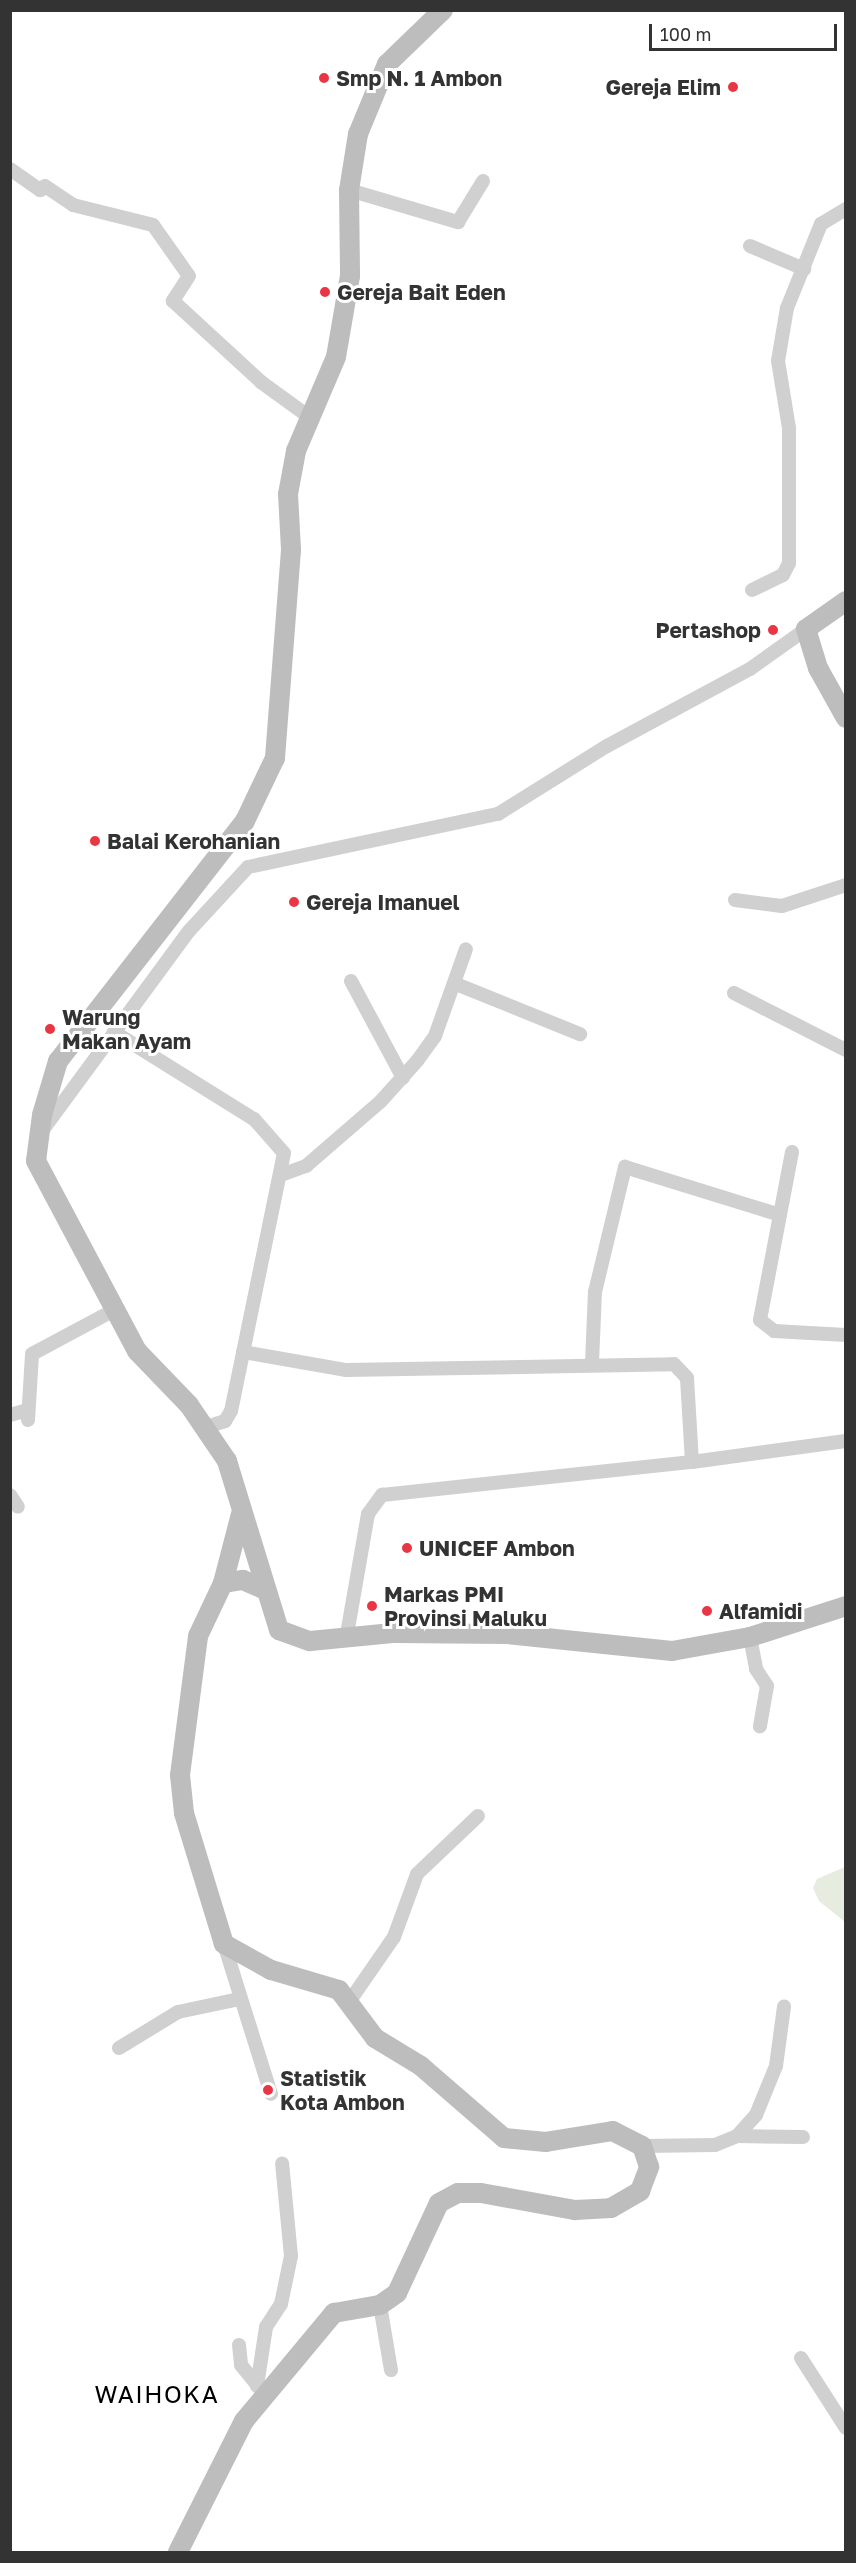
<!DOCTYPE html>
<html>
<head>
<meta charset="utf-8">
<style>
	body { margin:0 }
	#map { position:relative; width:856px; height:2563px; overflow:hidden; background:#fff; font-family:"Golos Text",sans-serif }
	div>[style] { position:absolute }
	.green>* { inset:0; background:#e6ecdf }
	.street>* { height:14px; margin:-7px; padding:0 7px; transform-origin:7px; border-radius:7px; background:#d0d0d0 }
	.secondary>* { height:20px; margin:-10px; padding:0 10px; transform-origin:10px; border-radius:10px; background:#bdbdbd }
	.dots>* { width:16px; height:16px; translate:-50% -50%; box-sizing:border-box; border:3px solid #fff; border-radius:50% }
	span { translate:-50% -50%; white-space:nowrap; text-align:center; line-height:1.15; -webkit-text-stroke:6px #fff; paint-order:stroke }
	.poi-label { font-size:21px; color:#333; font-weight:700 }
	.left { translate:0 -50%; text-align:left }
	.right { translate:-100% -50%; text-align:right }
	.quarter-label { font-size:24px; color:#000; letter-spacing:1.5px }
	.frame { position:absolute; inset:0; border:12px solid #333; pointer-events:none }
	.scale { position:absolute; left:649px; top:24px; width:188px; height:27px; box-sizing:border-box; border:3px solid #333; border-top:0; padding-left:8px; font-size:18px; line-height:21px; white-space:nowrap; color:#333; -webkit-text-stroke:4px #fff; paint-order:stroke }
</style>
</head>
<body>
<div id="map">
	<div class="green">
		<i style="clip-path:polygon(845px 1867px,846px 1867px,845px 1922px,819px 1901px,813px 1888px,817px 1879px)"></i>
	</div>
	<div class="street">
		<i style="left:10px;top:169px;width:37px;rotate:35deg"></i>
		<i style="left:40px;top:190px;width:6px;rotate:-39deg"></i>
		<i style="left:45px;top:186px;width:34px;rotate:34deg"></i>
		<i style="left:73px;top:205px;width:82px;rotate:14deg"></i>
		<i style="left:153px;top:225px;width:62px;rotate:54.8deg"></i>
		<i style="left:189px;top:276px;width:30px;rotate:123deg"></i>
		<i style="left:173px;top:301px;width:120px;rotate:42.6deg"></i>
		<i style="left:261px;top:382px;width:63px;rotate:36deg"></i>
		<i style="left:349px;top:190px;width:114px;rotate:16.4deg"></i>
		<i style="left:458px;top:222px;width:48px;rotate:-58.6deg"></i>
		<i style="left:750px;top:246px;width:59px;rotate:23.1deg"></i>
		<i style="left:752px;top:590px;width:34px;rotate:-26deg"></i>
		<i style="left:783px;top:575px;width:13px;rotate:-63deg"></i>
		<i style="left:789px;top:563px;width:135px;rotate:-90deg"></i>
		<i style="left:789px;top:428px;width:68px;rotate:-99.3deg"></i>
		<i style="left:778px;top:361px;width:54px;rotate:-80.4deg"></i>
		<i style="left:787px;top:308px;width:91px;rotate:-68deg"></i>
		<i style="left:821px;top:224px;width:29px;rotate:-31deg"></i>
		<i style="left:735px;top:900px;width:47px;rotate:7.3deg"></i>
		<i style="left:782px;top:906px;width:67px;rotate:-18.2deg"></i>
		<i style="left:351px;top:981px;width:110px;rotate:61.8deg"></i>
		<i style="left:456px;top:984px;width:134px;rotate:22deg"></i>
		<i style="left:734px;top:993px;width:126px;rotate:27deg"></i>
		<i style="left:114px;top:1032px;width:165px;rotate:31.9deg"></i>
		<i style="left:254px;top:1119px;width:45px;rotate:48.6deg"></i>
		<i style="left:284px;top:1153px;width:263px;rotate:101.6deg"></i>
		<i style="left:231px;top:1411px;width:12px;rotate:121deg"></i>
		<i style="left:225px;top:1421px;width:20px;rotate:162deg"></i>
		<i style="left:39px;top:1135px;width:253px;rotate:-53.7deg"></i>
		<i style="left:189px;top:931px;width:87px;rotate:-47.3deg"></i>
		<i style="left:248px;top:867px;width:256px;rotate:-12deg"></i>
		<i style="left:498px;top:814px;width:128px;rotate:-32deg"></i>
		<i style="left:607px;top:746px;width:162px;rotate:-28.3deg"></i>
		<i style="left:750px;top:669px;width:69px;rotate:-35.5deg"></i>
		<i style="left:792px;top:1152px;width:171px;rotate:100.8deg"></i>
		<i style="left:760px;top:1320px;width:18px;rotate:38deg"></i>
		<i style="left:774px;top:1331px;width:72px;rotate:3.2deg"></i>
		<i style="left:281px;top:1175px;width:27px;rotate:-20deg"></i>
		<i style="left:306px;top:1166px;width:99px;rotate:-40.9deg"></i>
		<i style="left:381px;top:1101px;width:54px;rotate:-48deg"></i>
		<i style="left:417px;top:1061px;width:31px;rotate:-54deg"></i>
		<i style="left:435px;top:1036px;width:92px;rotate:-70.4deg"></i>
		<i style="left:243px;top:1352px;width:105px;rotate:9.9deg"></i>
		<i style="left:346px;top:1370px;width:328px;rotate:-1deg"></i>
		<i style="left:674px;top:1364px;width:19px;rotate:47deg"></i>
		<i style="left:687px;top:1378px;width:84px;rotate:86.6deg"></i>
		<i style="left:692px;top:1462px;width:155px;rotate:-7.8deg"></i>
		<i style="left:592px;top:1363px;width:71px;rotate:-87.6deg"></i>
		<i style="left:595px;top:1292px;width:129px;rotate:-76.5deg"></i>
		<i style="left:625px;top:1167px;width:162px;rotate:17.2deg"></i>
		<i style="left:10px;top:1415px;width:19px;rotate:-16deg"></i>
		<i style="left:28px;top:1420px;width:66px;rotate:-86.5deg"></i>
		<i style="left:32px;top:1354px;width:93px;rotate:-28.2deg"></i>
		<i style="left:10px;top:1495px;width:14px;rotate:56deg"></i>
		<i style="left:750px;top:1637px;width:33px;rotate:79deg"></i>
		<i style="left:756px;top:1669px;width:20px;rotate:57deg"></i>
		<i style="left:767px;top:1686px;width:41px;rotate:99.9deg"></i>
		<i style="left:346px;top:1640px;width:128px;rotate:-80.1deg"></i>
		<i style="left:368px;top:1514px;width:24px;rotate:-54deg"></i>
		<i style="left:382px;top:1495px;width:312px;rotate:-6.1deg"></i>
		<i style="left:224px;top:1944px;width:157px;rotate:72.6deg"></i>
		<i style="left:349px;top:2002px;width:79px;rotate:-55.3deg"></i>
		<i style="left:394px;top:1937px;width:67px;rotate:-69.9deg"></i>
		<i style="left:417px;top:1874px;width:84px;rotate:-43.6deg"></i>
		<i style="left:119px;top:2048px;width:69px;rotate:-31.4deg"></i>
		<i style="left:178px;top:2012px;width:62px;rotate:-12deg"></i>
		<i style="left:737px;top:2136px;width:66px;rotate:0.9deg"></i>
		<i style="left:642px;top:2146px;width:73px;rotate:-0.8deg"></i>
		<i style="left:715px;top:2145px;width:24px;rotate:-22deg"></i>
		<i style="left:737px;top:2136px;width:28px;rotate:-48deg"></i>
		<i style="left:756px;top:2115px;width:53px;rotate:-67.8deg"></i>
		<i style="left:776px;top:2066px;width:60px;rotate:-82.3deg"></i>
		<i style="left:380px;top:2305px;width:66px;rotate:80.4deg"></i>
		<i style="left:239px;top:2345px;width:20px;rotate:84deg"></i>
		<i style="left:241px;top:2365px;width:32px;rotate:51deg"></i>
		<i style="left:801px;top:2358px;width:83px;rotate:57.3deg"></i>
		<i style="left:257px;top:2386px;width:60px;rotate:-81.3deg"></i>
		<i style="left:266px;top:2327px;width:27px;rotate:-57deg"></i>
		<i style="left:281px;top:2304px;width:49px;rotate:-78.2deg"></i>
		<i style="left:291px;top:2256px;width:93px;rotate:-95.5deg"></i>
	</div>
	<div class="secondary">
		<i style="left:443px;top:10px;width:78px;rotate:136deg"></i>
		<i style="left:387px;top:64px;width:76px;rotate:112.5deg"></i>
		<i style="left:358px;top:134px;width:57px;rotate:99.1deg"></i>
		<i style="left:349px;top:190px;width:86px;rotate:89.3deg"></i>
		<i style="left:350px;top:276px;width:82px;rotate:99.8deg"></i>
		<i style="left:336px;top:357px;width:102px;rotate:113.1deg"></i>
		<i style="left:296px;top:451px;width:44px;rotate:100.5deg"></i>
		<i style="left:288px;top:494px;width:56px;rotate:86.9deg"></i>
		<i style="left:291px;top:550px;width:209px;rotate:94.4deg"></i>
		<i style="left:275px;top:758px;width:70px;rotate:115.5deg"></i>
		<i style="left:245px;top:821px;width:304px;rotate:127.9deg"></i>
		<i style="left:58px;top:1061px;width:56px;rotate:106.5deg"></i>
		<i style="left:42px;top:1115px;width:46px;rotate:97.4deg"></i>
		<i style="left:36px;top:1161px;width:215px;rotate:62deg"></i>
		<i style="left:137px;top:1351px;width:75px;rotate:46.1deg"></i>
		<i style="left:189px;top:1405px;width:68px;rotate:55.8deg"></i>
		<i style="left:227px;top:1461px;width:177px;rotate:72.9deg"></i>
		<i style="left:279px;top:1630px;width:33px;rotate:20deg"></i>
		<i style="left:310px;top:1641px;width:83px;rotate:-5.5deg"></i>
		<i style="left:393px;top:1633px;width:114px;rotate:0.5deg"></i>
		<i style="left:507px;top:1634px;width:166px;rotate:5.9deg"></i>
		<i style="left:672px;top:1651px;width:79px;rotate:-10.2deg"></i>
		<i style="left:750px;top:1637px;width:101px;rotate:-17.9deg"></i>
		<i style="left:846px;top:601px;width:49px;rotate:145deg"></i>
		<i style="left:806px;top:629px;width:41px;rotate:72.9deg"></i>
		<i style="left:818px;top:668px;width:57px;rotate:60.8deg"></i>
		<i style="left:223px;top:1583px;width:20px;rotate:-9deg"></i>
		<i style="left:243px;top:1580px;width:24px;rotate:24deg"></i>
		<i style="left:178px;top:2552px;width:147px;rotate:-63.3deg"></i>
		<i style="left:244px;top:2421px;width:141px;rotate:-50.2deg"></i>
		<i style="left:334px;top:2313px;width:47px;rotate:-9.9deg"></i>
		<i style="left:380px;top:2305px;width:21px;rotate:-35deg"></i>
		<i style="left:397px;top:2293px;width:99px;rotate:-65deg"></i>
		<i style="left:439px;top:2203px;width:21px;rotate:-28deg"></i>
		<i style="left:458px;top:2193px;width:23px"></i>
		<i style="left:481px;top:2193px;width:96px;rotate:10.3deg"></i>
		<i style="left:575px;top:2210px;width:36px;rotate:-3deg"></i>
		<i style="left:611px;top:2208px;width:34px;rotate:-30deg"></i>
		<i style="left:640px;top:2191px;width:26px;rotate:-69deg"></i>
		<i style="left:649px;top:2167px;width:22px;rotate:-108deg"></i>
		<i style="left:642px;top:2146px;width:33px;rotate:-153deg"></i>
		<i style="left:613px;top:2131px;width:68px;rotate:170.7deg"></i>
		<i style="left:546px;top:2142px;width:42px;rotate:-174.6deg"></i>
		<i style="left:504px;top:2138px;width:110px;rotate:-139.1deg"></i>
		<i style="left:421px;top:2066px;width:54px;rotate:-148.7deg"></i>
		<i style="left:375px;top:2038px;width:60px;rotate:-126.9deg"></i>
		<i style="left:339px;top:1990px;width:71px;rotate:-163.6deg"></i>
		<i style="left:271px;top:1970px;width:54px;rotate:-151deg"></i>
		<i style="left:224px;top:1944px;width:137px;rotate:-107deg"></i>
		<i style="left:184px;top:1813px;width:38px;rotate:-96deg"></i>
		<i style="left:180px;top:1775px;width:140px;rotate:-82.6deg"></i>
		<i style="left:198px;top:1636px;width:59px;rotate:-64.7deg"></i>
		<i style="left:223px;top:1583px;width:71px;rotate:-75.4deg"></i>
	</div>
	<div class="dots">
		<i style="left:324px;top:78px;background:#e93645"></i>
		<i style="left:733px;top:87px;background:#e93645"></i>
		<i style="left:325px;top:292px;background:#e93645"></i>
		<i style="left:773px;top:630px;background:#e93645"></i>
		<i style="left:95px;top:841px;background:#e93645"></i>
		<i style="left:294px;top:902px;background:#e93645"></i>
		<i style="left:50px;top:1029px;background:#e93645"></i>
		<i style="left:407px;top:1548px;background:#e93645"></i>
		<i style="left:372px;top:1606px;background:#e93645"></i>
		<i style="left:707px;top:1611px;background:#e93645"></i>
		<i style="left:268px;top:2090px;background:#e93645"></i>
	</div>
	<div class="poi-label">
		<span class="left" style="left:336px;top:78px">Smp N. 1 Ambon</span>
		<span class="right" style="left:721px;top:87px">Gereja Elim</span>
		<span class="left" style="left:337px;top:292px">Gereja Bait Eden</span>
		<span class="right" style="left:761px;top:630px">Pertashop</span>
		<span class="left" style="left:107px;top:841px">Balai Kerohanian</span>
		<span class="left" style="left:306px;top:902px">Gereja Imanuel</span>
		<span class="left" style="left:62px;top:1029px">Warung<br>Makan Ayam</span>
		<span class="left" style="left:419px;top:1548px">UNICEF Ambon</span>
		<span class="left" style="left:384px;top:1606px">Markas PMI<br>Provinsi Maluku</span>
		<span class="left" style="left:719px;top:1611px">Alfamidi</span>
		<span class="left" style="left:280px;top:2090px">Statistik<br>Kota Ambon</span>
	</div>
	<div class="quarter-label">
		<span style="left:157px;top:2394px">WAIHOKA</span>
	</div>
	<div class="frame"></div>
	<div class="scale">100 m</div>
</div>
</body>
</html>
